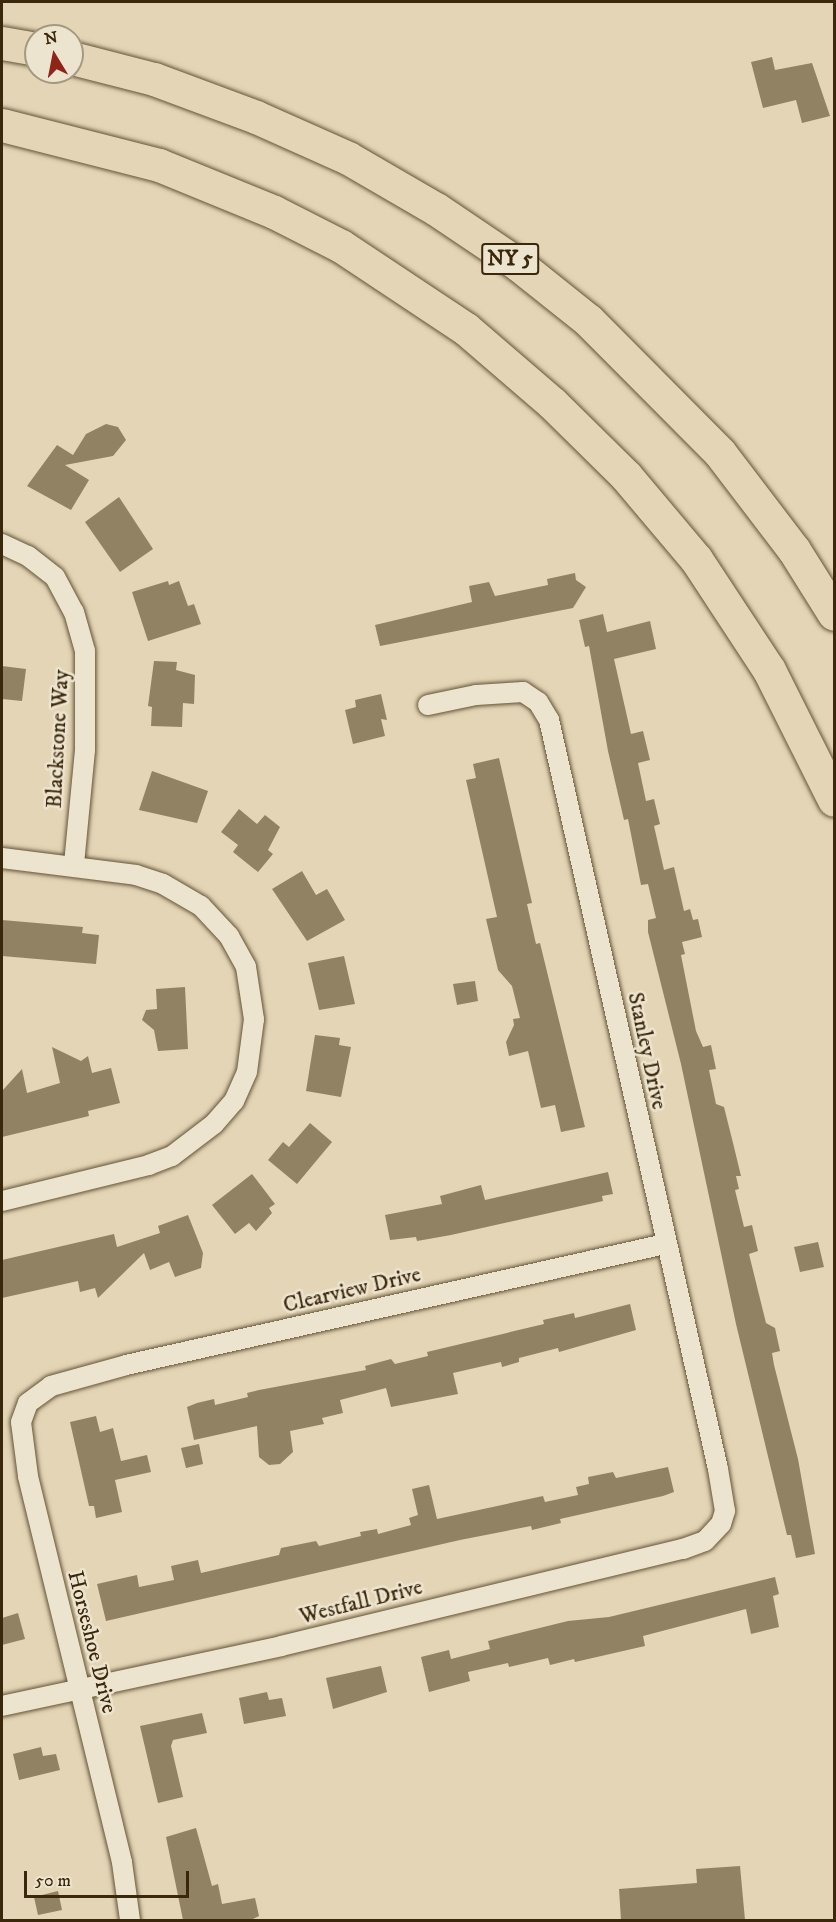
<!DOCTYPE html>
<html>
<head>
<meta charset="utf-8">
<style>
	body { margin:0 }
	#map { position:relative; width:836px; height:1922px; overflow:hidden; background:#e3d5b6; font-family:"IM FELL DW Pica",serif }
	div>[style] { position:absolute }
	.building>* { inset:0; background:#928264 }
	.roads { filter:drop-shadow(0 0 2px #655336) drop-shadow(0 0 2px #655336) }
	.street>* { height:20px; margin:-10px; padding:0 10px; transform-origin:10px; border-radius:10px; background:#ede4d0 }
	.highway>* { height:33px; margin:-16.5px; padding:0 16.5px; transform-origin:16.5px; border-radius:16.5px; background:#e3d5b6 }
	span { translate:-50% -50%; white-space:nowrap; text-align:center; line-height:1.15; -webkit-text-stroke:5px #ede4d0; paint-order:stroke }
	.shield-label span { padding:2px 4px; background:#ede4d0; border:2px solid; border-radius:4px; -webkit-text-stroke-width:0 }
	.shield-label { font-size:21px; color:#3b280c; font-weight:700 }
	.street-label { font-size:22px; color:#3b280c }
	.frame { position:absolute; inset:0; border:3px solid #3b280c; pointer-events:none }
	.north { position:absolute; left:24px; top:24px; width:60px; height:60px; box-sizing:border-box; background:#ede4d0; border:2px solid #a69982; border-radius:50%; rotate:350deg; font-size:16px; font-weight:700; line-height:24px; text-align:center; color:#3b280c }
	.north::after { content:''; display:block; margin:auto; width:21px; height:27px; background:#8f2418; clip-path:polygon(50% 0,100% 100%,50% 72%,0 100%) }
	.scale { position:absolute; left:24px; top:1871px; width:165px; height:27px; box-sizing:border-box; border:3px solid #3b280c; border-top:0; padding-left:8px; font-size:18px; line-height:21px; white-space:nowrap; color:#3b280c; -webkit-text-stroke:4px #ede4d0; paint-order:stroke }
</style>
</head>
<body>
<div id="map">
	<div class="building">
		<i style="clip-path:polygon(772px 57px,775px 70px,812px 63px,830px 116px,802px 123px,796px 100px,763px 108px,751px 62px)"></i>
		<i style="clip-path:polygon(106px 424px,118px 427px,126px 440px,113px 456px,65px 465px,89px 480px,71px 510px,27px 486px,57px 445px,73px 455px,86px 434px)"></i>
		<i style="clip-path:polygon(119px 497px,153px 549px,120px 572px,85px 522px)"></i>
		<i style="clip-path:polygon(575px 573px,576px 580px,586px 587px,573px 608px,380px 646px,375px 625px,472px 602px,469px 586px,489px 582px,495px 596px,548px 585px,547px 579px)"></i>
		<i style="clip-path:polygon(168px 581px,169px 585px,179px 581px,188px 606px,194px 604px,201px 624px,148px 641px,132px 592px)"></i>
		<i style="clip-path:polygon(603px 614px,607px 632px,650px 621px,656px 649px,614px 659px,631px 734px,643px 731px,650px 760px,638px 763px,646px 801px,654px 799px,660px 824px,654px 826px,664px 870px,674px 867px,684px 911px,690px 909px,693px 920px,698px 919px,702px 937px,682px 942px,685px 954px,681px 955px,696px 1031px,703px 1047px,711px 1045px,716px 1069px,709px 1070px,716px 1104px,724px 1107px,734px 1147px,741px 1176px,736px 1176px,739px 1189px,735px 1190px,744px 1227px,752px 1225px,758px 1251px,749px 1254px,766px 1323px,775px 1328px,780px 1351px,772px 1353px,774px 1365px,798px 1459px,815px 1554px,796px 1558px,791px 1535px,787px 1535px,736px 1324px,681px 1064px,648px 932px,648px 920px,656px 918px,648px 884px,641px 885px,628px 819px,624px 820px,608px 751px,589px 646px,585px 647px,579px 620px)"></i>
		<i style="clip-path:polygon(154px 661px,177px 662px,176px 670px,195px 675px,194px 704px,183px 703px,182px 727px,151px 726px,152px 707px,148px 706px)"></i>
		<i style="clip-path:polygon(2px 666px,26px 669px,22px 701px,2px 699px)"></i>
		<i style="clip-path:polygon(381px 694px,387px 720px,381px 719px,385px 736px,353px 744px,345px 710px,356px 707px,355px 700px)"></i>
		<i style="clip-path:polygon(499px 758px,532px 903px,527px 904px,536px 944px,540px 943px,585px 1127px,561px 1132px,555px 1105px,541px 1108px,528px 1051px,509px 1056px,506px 1042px,514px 1025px,513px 1019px,520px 1018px,512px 986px,498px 970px,486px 919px,497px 917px,466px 780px,476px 778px,473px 764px)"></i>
		<i style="clip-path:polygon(152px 771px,208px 791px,197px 823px,139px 810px)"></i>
		<i style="clip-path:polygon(239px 809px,257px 824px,265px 815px,280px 827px,268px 850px,273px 854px,258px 872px,233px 852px,238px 845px,221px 832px)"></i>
		<i style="clip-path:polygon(302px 871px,316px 895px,327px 889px,345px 920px,307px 941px,272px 889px)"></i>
		<i style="clip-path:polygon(2px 920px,83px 927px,82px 933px,99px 935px,96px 964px,2px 956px)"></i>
		<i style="clip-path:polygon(344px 956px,355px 1004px,319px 1010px,308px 963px)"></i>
		<i style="clip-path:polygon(475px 981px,478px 1001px,457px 1005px,453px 984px)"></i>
		<i style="clip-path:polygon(185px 987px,188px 1049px,158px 1051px,154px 1030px,142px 1020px,146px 1010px,157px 1009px,156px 989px)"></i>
		<i style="clip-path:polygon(315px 1035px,340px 1038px,339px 1045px,351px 1047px,341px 1097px,306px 1091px)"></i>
		<i style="clip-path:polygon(52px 1047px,81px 1061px,88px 1056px,92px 1073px,111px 1068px,120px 1103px,88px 1111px,89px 1116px,2px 1137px,2px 1091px,22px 1069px,27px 1093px,60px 1083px)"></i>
		<i style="clip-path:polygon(310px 1123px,332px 1142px,297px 1184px,268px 1160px,283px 1142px,289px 1147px)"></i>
		<i style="clip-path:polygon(608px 1172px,613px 1194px,602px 1196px,603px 1201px,451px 1235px,417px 1241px,416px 1237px,390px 1240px,385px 1215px,442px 1204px,440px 1196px,481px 1185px,485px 1200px)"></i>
		<i style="clip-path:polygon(252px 1174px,275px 1204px,269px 1208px,272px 1213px,256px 1231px,249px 1223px,235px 1234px,212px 1205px)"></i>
		<i style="clip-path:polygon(188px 1215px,203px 1253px,201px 1268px,175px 1277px,169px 1262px,150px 1270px,144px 1253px,98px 1298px,95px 1288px,80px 1292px,78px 1281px,2px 1298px,2px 1260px,114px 1234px,117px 1247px,160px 1233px,158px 1226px)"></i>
		<i style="clip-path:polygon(818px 1242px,824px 1267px,800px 1272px,794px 1247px)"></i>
		<i style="clip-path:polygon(630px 1304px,636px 1330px,559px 1352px,558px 1348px,519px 1358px,519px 1362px,502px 1367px,501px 1362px,453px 1373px,458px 1394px,391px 1407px,386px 1388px,340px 1400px,343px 1413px,322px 1418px,324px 1424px,290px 1431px,293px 1452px,280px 1464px,269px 1465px,259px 1457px,257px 1426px,194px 1440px,187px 1407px,197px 1403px,214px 1399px,215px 1405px,248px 1397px,247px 1393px,259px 1390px,366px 1370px,365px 1366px,391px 1359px,395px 1364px,428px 1356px,427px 1352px,544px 1324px,543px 1320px,574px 1313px,575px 1318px)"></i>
		<i style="clip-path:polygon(96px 1416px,100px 1432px,113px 1428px,121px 1461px,147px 1455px,151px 1472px,115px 1480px,122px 1512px,96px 1518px,94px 1506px,89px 1506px,70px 1422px)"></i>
		<i style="clip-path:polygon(199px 1444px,203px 1464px,186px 1468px,181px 1448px)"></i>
		<i style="clip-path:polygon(668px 1467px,674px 1492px,663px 1496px,560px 1519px,561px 1523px,532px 1530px,531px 1526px,460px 1540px,106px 1621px,97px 1584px,137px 1575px,139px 1587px,174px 1580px,171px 1566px,198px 1560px,201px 1573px,279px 1555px,281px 1548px,316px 1541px,319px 1546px,361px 1536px,360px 1532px,377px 1529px,378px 1534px,411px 1525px,409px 1518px,418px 1515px,412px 1489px,429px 1485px,437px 1519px,543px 1496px,545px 1502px,578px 1495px,576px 1487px,589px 1484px,588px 1477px,613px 1472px,616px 1478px)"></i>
		<i style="clip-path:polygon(775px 1577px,779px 1594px,773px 1596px,779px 1627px,751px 1634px,746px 1609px,643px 1636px,645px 1646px,575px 1662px,574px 1659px,550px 1665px,548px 1658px,509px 1667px,508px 1663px,468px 1672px,470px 1681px,429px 1692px,421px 1657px,449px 1650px,451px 1659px,490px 1649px,488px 1641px,499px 1638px,568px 1621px,609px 1617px)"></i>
		<i style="clip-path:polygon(18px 1613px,25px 1639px,2px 1645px,2px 1618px)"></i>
		<i style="clip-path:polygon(381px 1666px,387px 1692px,333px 1709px,326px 1678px)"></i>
		<i style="clip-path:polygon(267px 1692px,269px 1700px,282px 1698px,286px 1716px,244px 1724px,239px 1698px)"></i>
		<i style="clip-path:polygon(202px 1713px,207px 1733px,173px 1740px,171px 1746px,183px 1797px,158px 1803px,140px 1726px)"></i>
		<i style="clip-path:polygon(41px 1747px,43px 1756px,56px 1754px,60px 1770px,19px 1780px,13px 1754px)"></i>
		<i style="clip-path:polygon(196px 1828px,212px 1886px,218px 1884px,222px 1904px,255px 1898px,259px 1916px,251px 1920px,183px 1920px,166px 1837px)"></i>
		<i style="clip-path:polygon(740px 1866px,745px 1920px,621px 1920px,619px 1889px,697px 1883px,696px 1869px)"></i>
		<i style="clip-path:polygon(58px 1891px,62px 1910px,38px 1915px,34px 1897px)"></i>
	</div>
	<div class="roads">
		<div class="street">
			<i style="left:2px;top:544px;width:29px;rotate:25deg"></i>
			<i style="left:28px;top:556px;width:34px;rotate:38deg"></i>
			<i style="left:55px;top:577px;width:40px;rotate:62deg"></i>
			<i style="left:74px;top:612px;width:41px;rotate:74.2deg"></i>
			<i style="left:85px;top:651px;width:99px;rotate:90deg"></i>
			<i style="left:85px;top:750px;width:115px;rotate:95.5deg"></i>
			<i style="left:2px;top:858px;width:135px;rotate:7.2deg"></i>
			<i style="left:136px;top:875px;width:28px;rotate:18deg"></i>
			<i style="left:163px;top:884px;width:44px;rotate:30.1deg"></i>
			<i style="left:201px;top:906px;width:41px;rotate:47deg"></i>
			<i style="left:229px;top:936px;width:35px;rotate:61deg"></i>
			<i style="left:246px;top:967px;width:53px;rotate:81.3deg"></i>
			<i style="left:254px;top:1019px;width:53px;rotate:97.5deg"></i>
			<i style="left:247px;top:1072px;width:32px;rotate:114deg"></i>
			<i style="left:234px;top:1101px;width:30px;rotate:131deg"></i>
			<i style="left:214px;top:1124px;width:53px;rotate:142.7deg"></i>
			<i style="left:172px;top:1156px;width:25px;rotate:159deg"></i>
			<i style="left:149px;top:1165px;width:151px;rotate:166.2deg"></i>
			<i style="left:2px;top:1706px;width:285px;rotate:-12.1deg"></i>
			<i style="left:281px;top:1646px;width:414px;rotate:-13.6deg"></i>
			<i style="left:683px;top:1549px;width:23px;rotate:-20deg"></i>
			<i style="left:705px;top:1541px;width:23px;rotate:-47deg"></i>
			<i style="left:721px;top:1524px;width:14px;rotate:-73deg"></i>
			<i style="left:725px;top:1511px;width:43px;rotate:-99.5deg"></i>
			<i style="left:718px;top:1469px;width:768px;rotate:-102.71deg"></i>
			<i style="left:549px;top:720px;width:21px;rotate:-121deg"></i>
			<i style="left:538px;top:702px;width:18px;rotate:-146deg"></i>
			<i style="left:523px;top:692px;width:47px;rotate:176.3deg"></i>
			<i style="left:476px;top:695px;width:49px;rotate:168.2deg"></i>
			<i style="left:130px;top:1920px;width:59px;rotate:-97.9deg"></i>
			<i style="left:122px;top:1862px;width:397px;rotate:-103.7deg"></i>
			<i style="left:28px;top:1476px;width:54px;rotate:-97.4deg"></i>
			<i style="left:21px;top:1422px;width:20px;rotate:-70deg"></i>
			<i style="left:28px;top:1403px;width:29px;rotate:-36deg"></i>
			<i style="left:51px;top:1386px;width:78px;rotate:-15.6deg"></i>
			<i style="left:126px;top:1365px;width:552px;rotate:-12.65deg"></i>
		</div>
		<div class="highway">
			<i style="left:2px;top:43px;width:35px;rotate:10deg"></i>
			<i style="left:72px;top:58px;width:85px;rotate:14.4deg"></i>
			<i style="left:154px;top:79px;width:109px;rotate:20.4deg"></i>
			<i style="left:256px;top:117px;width:101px;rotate:24deg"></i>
			<i style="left:348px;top:158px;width:102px;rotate:30.1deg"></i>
			<i style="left:436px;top:209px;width:100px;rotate:34deg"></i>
			<i style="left:519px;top:265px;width:88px;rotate:38.6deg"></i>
			<i style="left:588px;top:320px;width:187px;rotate:45.2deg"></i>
			<i style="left:720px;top:453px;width:122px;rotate:52.7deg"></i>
			<i style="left:794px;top:550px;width:75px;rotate:58deg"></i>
			<i style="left:2px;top:125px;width:162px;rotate:14.3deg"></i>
			<i style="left:159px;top:165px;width:124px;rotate:22.2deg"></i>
			<i style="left:274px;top:212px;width:75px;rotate:26.9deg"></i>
			<i style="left:341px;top:246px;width:150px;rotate:33.6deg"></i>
			<i style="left:466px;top:329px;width:113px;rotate:40.7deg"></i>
			<i style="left:552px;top:403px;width:104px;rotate:44.6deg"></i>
			<i style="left:626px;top:476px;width:109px;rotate:49.9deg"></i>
			<i style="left:696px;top:559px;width:133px;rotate:56.7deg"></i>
			<i style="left:769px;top:670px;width:145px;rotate:63.4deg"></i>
		</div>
	</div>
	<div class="shield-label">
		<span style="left:510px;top:259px">NY 5</span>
	</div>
	<div class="street-label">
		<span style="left:58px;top:739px;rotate:-87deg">Blackstone Way</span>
		<span style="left:647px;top:1051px;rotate:78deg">Stanley Drive</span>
		<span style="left:352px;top:1290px;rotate:-13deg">Clearview Drive</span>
		<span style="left:361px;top:1602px;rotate:-14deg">Westfall Drive</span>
		<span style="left:92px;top:1642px;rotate:76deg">Horseshoe Drive</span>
	</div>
	<div class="frame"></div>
	<div class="north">N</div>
	<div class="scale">50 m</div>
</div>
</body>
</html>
